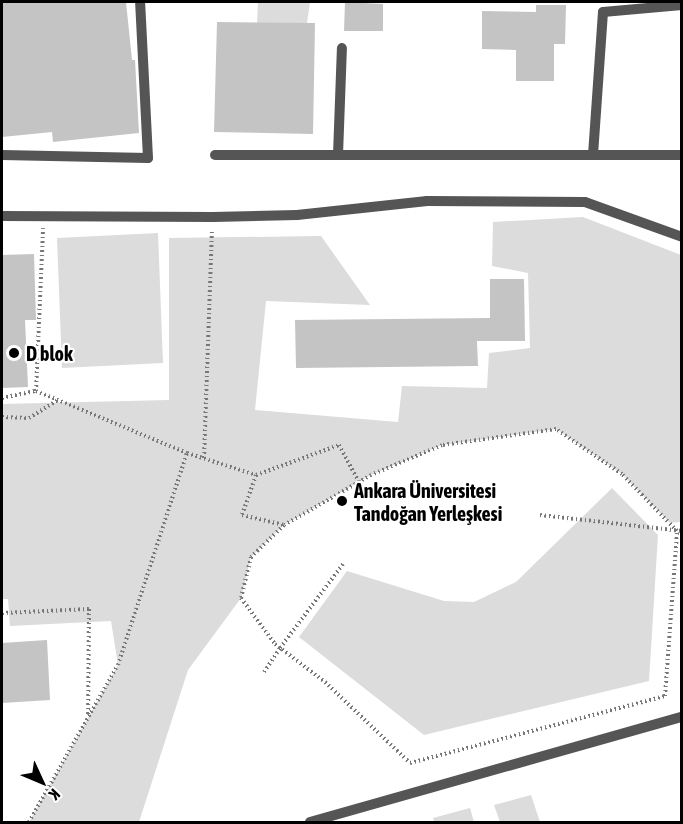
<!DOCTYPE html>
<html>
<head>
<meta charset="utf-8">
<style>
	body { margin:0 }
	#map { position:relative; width:683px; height:824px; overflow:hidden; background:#fff; font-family:"Asap Condensed",sans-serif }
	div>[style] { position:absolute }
	.green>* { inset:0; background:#dcdcdc }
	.building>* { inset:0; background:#c4c4c4 }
	.path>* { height:4px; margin-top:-2px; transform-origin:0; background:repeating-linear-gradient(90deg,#777 0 1.5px,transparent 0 4.5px) }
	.service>* { height:10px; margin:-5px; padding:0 5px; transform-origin:5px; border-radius:5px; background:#555 }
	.dots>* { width:16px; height:16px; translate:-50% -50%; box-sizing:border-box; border:3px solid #fff; border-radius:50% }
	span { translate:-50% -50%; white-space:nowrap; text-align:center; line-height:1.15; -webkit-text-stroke:4.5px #fff; paint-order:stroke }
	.poi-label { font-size:20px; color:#000; font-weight:700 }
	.left { translate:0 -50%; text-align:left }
	.frame { position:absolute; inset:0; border:3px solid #000; pointer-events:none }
	.north { position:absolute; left:12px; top:752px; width:60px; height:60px; -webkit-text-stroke:4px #fff; paint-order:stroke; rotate:134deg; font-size:16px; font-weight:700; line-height:24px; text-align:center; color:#000 }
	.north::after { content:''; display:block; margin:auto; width:21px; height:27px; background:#000; clip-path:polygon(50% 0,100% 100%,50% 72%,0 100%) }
</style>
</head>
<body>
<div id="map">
	<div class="green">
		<i style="clip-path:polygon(258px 2px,310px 2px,307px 23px,257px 23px)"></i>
		<i style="clip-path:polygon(583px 217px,681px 255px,681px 522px,670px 523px,622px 474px,556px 429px,442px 445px,371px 475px,284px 525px,251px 557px,241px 598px,188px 670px,139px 822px,29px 822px,118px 665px,111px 621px,10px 626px,8px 599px,2px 599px,2px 404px,169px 400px,169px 238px,321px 236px,370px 305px,266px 301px,255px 410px,398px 422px,402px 386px,487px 388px,489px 353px,530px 348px,528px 273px,492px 266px,493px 222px)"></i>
		<i style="clip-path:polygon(158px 233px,163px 363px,62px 368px,57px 238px)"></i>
		<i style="clip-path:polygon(612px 488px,658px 535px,649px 681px,424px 735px,299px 637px,347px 571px,444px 601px,474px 602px,516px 582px)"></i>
		<i style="clip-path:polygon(531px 795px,540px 822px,500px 822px,494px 805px)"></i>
		<i style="clip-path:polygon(470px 808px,474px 822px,434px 822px,433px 818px)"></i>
	</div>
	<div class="building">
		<i style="clip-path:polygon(2px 2px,126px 2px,132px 60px,135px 60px,139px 133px,53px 142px,52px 132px,2px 137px)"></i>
		<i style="clip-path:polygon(345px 2px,383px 4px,383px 31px,344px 31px)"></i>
		<i style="clip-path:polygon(536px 5px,566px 5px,565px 44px,554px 44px,554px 81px,516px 81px,516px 50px,482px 49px,482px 11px,536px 12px)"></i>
		<i style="clip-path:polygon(217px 22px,315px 23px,313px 134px,214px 132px)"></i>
		<i style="clip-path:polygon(34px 254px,36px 320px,25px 320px,28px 387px,2px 388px,2px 255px)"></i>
		<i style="clip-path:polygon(490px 279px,524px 279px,525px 341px,477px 341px,478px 366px,296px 368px,295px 320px,490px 318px)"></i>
		<i style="clip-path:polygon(47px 640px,50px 700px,2px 703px,2px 643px)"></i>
	</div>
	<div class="path">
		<i style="left:36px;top:391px;width:163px;rotate:22.3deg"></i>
		<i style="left:187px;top:453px;width:72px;rotate:17.7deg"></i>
		<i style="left:256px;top:475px;width:42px;rotate:109.3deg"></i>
		<i style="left:242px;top:515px;width:43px;rotate:13.4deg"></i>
		<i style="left:284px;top:525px;width:46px;rotate:135.9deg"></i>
		<i style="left:251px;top:557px;width:42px;rotate:103.7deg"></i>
		<i style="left:241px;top:598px;width:57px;rotate:53.5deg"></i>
		<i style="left:275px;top:644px;width:63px;rotate:37.2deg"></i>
		<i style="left:325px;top:682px;width:117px;rotate:43.6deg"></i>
		<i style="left:410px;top:763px;width:264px;rotate:-14.7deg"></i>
		<i style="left:665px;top:696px;width:165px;rotate:-85.8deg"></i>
		<i style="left:677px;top:531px;width:79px;rotate:-134deg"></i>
		<i style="left:622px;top:474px;width:80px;rotate:-145.7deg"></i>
		<i style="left:556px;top:429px;width:115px;rotate:172deg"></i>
		<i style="left:442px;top:445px;width:77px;rotate:157.1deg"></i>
		<i style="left:371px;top:475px;width:100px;rotate:150.1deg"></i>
		<i style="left:2px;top:398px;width:35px;rotate:-12deg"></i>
		<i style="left:36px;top:391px;width:163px;rotate:-87.5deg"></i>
		<i style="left:2px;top:417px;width:27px;rotate:2deg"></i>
		<i style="left:29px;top:418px;width:34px;rotate:-32deg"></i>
		<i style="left:204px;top:458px;width:227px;rotate:-88deg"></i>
		<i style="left:256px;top:475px;width:88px;rotate:-19.9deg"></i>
		<i style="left:339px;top:445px;width:42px;rotate:61.6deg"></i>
		<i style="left:540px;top:515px;width:143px;rotate:6.4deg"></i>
		<i style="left:2px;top:613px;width:87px;rotate:-2.6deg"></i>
		<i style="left:89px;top:609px;width:107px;rotate:90.5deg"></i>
		<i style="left:264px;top:672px;width:29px;rotate:-56deg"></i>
		<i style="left:280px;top:648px;width:105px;rotate:-53.1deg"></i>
		<i style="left:29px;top:822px;width:180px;rotate:-60.5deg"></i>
		<i style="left:118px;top:665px;width:223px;rotate:-72deg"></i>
	</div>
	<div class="service">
		<i style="left:2px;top:155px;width:146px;rotate:1.2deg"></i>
		<i style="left:148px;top:158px;width:156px;rotate:-92.9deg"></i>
		<i style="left:215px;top:155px;width:467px"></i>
		<i style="left:338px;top:155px;width:107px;rotate:-87.9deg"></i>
		<i style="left:593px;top:155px;width:143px;rotate:-86deg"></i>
		<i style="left:603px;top:12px;width:79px;rotate:-5.1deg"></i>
		<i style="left:2px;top:216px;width:211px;rotate:0.3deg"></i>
		<i style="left:213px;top:217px;width:84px;rotate:-1.4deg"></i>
		<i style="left:297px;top:215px;width:131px;rotate:-6.1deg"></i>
		<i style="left:427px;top:201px;width:158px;rotate:0.4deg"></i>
		<i style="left:585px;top:202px;width:103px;rotate:19.8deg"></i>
		<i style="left:310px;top:822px;width:387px;rotate:-15.8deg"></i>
	</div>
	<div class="dots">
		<i style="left:14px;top:353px;background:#000"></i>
		<i style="left:342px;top:501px;background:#000"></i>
	</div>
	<div class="poi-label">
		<span class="left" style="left:26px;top:353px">D blok</span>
		<span class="left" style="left:354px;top:502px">Ankara Üniversitesi<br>Tandoğan Yerleşkesi</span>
	</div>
	<div class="frame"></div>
	<div class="north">K</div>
</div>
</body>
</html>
